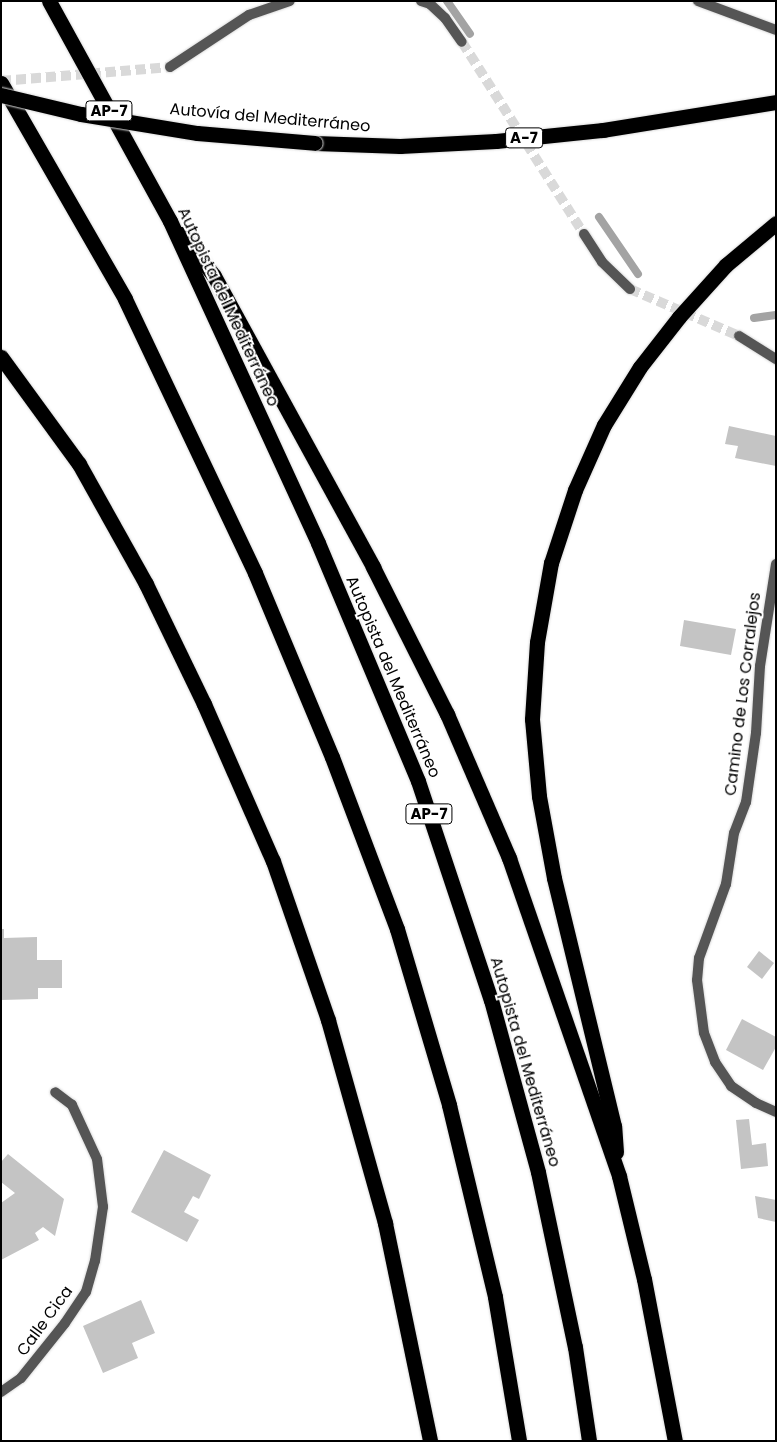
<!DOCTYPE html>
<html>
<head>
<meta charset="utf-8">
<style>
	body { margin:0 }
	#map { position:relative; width:777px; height:1442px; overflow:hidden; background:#fff; font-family:Poppins,sans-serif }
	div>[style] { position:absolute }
	.stream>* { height:8px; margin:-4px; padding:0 4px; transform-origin:4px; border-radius:4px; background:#a3a3a3 }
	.building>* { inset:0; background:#c4c4c4 }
	.minor-tunnel>* { height:10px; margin-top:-5px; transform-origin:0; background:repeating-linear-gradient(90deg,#d9d9d9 0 10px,transparent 0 15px) }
	.roads { filter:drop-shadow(0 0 1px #dbdbdb) drop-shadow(0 0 1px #dbdbdb) }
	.minor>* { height:10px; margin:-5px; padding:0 5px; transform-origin:5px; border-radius:5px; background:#555 }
	.motorway>* { height:15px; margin:-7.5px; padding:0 7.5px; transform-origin:7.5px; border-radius:7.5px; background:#000 }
	.bridges { filter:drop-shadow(0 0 1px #dbdbdb) drop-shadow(0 0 1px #dbdbdb) }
	.motorway-bridge>* { height:15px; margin:-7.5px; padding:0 7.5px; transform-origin:7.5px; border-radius:7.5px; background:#000 }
	span { translate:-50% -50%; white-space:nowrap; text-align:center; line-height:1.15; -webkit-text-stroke:4px #fff; paint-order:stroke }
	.shield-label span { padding:1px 4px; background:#fff; border:1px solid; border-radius:4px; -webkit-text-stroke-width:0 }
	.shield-label { font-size:15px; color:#000; font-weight:700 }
	.street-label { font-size:16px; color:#000 }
	.frame { position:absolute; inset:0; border:2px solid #000; pointer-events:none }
</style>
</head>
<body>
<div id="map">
	<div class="stream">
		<i style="left:447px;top:1px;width:40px;rotate:55.1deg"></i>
		<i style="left:599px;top:217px;width:69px;rotate:55.6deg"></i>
		<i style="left:754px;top:318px;width:22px;rotate:-8deg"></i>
	</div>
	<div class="building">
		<i style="clip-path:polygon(729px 426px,776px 436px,776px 466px,735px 458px,738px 446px,725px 444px)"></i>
		<i style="clip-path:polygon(684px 620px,736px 629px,731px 655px,680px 646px)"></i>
		<i style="clip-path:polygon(1px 929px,4px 929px,4px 938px,37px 937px,37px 960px,62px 960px,62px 988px,38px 988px,38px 999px,1px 1000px)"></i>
		<i style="clip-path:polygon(759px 951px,774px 963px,762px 979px,747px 967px)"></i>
		<i style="clip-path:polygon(742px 1019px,776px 1037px,776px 1047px,763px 1070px,726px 1050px)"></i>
		<i style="clip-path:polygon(749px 1119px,752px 1145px,766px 1143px,768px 1166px,741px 1169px,736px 1120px)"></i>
		<i style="clip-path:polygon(164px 1150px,211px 1175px,199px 1199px,193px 1196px,184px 1212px,199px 1220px,187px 1242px,131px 1212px)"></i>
		<i style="clip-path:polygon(8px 1154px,64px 1199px,55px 1236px,43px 1227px,35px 1233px,39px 1240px,1px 1260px,1px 1203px,15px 1193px,1px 1182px,1px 1162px)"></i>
		<i style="clip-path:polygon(755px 1196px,776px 1200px,776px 1222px,758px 1218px)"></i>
		<i style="clip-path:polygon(141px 1300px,155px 1333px,132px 1343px,138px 1358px,103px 1373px,83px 1326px)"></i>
	</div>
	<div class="minor-tunnel">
		<i style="left:462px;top:42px;width:227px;rotate:57.6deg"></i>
		<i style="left:1px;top:81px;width:170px;rotate:-4.7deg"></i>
		<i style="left:630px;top:289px;width:119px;rotate:23.3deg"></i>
	</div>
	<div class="roads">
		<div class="minor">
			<i style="left:421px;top:1px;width:9px;rotate:18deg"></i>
			<i style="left:430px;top:4px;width:21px;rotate:43deg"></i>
			<i style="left:445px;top:18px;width:29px;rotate:55deg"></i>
			<i style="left:698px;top:1px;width:83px;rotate:20.4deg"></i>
			<i style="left:170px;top:67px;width:95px;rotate:-33.4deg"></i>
			<i style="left:249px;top:15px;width:43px;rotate:-18.9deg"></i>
			<i style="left:584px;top:234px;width:33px;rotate:57deg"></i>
			<i style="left:602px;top:262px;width:39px;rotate:44deg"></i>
			<i style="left:739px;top:336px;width:44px;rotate:31.9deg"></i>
			<i style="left:776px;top:564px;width:103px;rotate:98.9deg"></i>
			<i style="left:760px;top:666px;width:67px;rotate:93.4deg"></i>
			<i style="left:756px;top:733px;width:70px;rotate:98.2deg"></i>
			<i style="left:746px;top:802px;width:33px;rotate:111deg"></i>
			<i style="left:734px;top:833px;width:52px;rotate:98.9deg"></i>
			<i style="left:726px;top:884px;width:79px;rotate:110deg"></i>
			<i style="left:699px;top:958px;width:22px;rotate:95deg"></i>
			<i style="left:697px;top:980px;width:53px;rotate:82.5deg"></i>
			<i style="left:704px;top:1033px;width:31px;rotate:69deg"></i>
			<i style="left:715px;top:1062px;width:29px;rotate:56deg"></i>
			<i style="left:731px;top:1086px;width:30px;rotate:34deg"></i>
			<i style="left:756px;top:1103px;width:22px;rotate:24deg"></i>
			<i style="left:1px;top:1392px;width:24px;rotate:-35deg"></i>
			<i style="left:21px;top:1378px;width:70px;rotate:-51.3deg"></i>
			<i style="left:65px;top:1323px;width:37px;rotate:-56deg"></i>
			<i style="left:86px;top:1292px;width:32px;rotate:-74deg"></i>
			<i style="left:95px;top:1261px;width:55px;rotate:-81.6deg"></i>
			<i style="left:103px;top:1207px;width:48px;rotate:-97.1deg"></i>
			<i style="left:97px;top:1159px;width:60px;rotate:-114.8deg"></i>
			<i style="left:72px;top:1105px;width:21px;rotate:-143deg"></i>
		</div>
		<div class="motorway">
			<i style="left:49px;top:1px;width:251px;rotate:61.2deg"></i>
			<i style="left:170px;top:221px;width:354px;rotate:65.3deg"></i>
			<i style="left:318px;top:543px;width:258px;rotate:67.2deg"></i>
			<i style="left:418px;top:781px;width:231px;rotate:71.6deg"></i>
			<i style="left:491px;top:1000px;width:178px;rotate:74.7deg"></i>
			<i style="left:538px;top:1172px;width:179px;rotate:78.1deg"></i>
			<i style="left:575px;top:1347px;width:95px;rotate:81.5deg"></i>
			<i style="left:1px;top:83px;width:249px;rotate:60.1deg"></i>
			<i style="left:125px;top:299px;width:303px;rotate:64.6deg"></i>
			<i style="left:255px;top:573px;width:199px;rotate:67.3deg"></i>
			<i style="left:332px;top:757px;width:184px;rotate:69.3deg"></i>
			<i style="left:397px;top:929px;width:184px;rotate:73.5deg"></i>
			<i style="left:449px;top:1105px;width:197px;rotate:76.5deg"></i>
			<i style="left:495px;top:1297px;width:146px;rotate:80.5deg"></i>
			<i style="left:315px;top:143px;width:85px;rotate:2deg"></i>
			<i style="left:400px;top:146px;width:96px;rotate:-3deg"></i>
			<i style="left:496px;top:141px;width:108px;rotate:-5.9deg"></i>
			<i style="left:603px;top:130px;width:175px;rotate:-9.2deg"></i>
			<i style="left:181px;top:234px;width:53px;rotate:51.8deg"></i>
			<i style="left:214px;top:276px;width:332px;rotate:61.3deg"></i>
			<i style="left:373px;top:567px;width:165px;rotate:63.3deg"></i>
			<i style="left:447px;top:714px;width:157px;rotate:66.7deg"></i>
			<i style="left:509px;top:858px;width:336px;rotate:70.9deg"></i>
			<i style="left:619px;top:1176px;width:106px;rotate:76.4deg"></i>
			<i style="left:644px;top:1279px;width:165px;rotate:79.2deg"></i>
			<i style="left:1px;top:357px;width:132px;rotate:53.9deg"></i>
			<i style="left:79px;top:464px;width:137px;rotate:60.8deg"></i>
			<i style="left:146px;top:584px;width:133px;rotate:64.2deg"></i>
			<i style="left:204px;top:704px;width:171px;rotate:66.3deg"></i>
			<i style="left:273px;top:861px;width:168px;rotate:70.9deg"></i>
			<i style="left:328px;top:1020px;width:211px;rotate:74.3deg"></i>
			<i style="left:385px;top:1223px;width:223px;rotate:78.3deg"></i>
			<i style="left:616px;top:1152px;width:26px;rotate:-94deg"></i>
			<i style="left:614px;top:1126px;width:255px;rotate:-103.6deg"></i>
			<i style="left:554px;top:878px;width:83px;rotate:-100.4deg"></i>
			<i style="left:539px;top:796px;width:77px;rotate:-95.2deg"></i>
			<i style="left:532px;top:719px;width:77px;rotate:-86.3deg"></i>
			<i style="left:537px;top:642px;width:80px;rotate:-80deg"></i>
			<i style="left:551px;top:563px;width:77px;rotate:-71.8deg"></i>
			<i style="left:575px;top:490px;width:71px;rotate:-66deg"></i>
			<i style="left:604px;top:425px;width:68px;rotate:-58.2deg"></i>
			<i style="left:640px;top:367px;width:63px;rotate:-52deg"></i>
			<i style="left:679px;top:317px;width:70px;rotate:-47.9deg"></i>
			<i style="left:726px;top:265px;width:65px;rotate:-40deg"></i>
		</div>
	</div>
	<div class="bridges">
		<div class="motorway-bridge">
			<i style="left:1px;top:95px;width:82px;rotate:13.4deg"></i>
			<i style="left:81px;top:114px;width:118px;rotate:9.3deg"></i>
			<i style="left:197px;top:133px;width:118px;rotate:4.8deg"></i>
		</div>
	</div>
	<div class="shield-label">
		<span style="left:109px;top:111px">AP-7</span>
		<span style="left:524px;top:138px">A-7</span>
		<span style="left:429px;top:814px">AP-7</span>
	</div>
	<div class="street-label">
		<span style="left:270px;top:118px;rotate:5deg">Autovía del Mediterráneo</span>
		<span style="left:228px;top:307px;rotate:65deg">Autopista del Mediterráneo</span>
		<span style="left:393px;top:677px;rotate:67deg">Autopista del Mediterráneo</span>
		<span style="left:743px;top:694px;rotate:-83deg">Camino de Los Corralejos</span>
		<span style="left:525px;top:1062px;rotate:74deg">Autopista del Mediterráneo</span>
		<span style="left:45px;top:1321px;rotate:-54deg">Calle Cica</span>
	</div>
	<div class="frame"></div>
</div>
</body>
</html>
